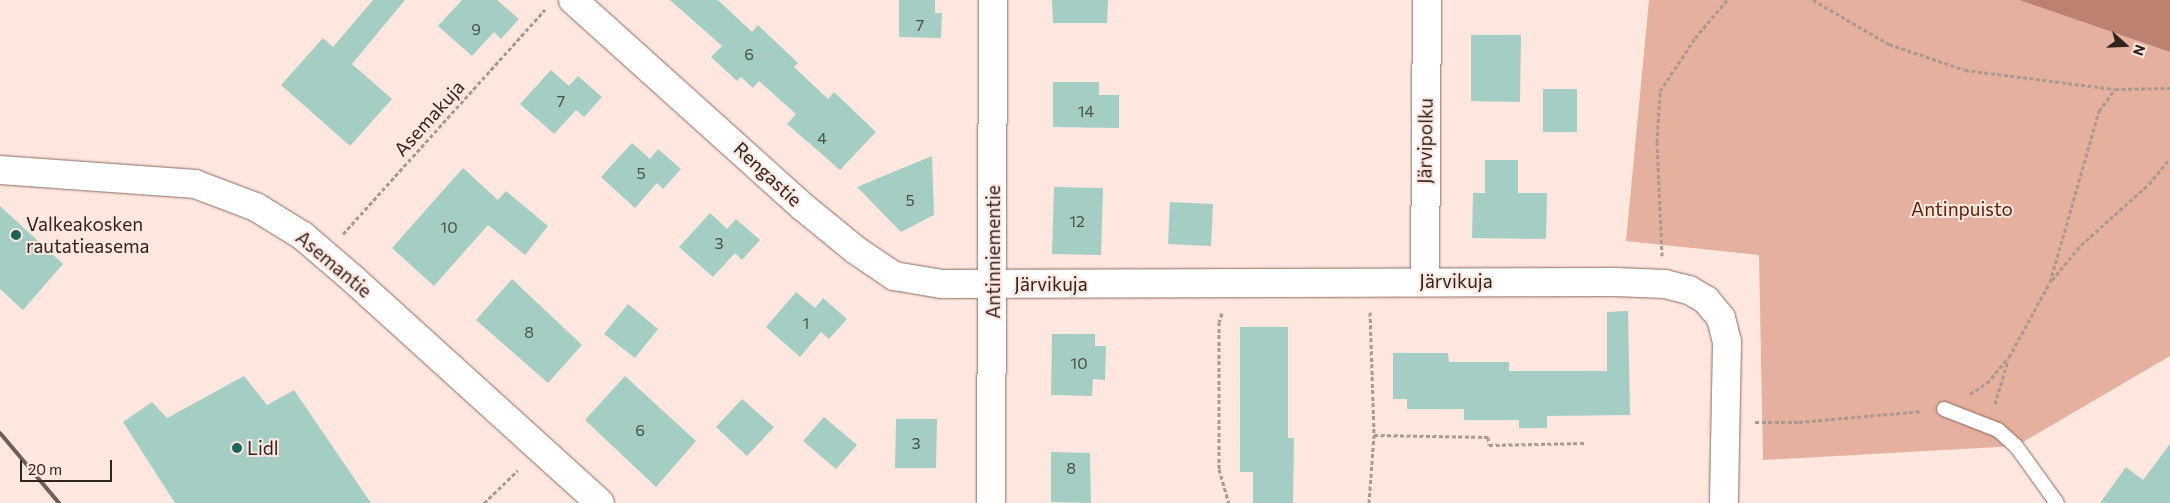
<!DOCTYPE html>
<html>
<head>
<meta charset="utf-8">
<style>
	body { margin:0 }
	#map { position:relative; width:2170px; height:503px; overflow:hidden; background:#fee7df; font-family:Commissioner,sans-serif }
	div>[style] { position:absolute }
	.green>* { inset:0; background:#e6b09e }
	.water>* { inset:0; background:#bc826f }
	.building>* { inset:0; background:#a4cdc4 }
	.path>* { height:3px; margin-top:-1.5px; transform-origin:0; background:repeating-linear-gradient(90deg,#ab9891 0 4px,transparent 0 6.5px) }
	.roads { filter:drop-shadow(0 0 1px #89695e) drop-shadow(0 0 1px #89695e) }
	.service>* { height:14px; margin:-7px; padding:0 7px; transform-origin:7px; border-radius:7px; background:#fff }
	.minor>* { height:28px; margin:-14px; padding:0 14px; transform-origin:14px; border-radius:14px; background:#fff }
	.rail>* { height:4px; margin:-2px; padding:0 2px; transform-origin:2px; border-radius:2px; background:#6e5e58 }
	.dots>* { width:14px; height:14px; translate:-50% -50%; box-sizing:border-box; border:2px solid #fee7df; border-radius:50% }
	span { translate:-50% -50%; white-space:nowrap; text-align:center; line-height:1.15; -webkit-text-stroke:4px #fee7df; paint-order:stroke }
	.number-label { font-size:16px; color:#4d4e48 }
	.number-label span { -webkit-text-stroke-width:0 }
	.street-label { font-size:19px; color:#30231e }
	.park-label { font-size:19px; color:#57210d }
	.poi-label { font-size:19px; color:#30231e }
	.left { translate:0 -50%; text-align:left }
	.north { position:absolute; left:2100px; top:20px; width:50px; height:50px; -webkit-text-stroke:4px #fee7df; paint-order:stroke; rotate:110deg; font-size:14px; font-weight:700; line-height:20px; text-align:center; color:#30231e }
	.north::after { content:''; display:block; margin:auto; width:18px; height:22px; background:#30231e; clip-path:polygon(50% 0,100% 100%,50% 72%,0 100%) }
	.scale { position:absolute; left:20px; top:460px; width:92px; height:22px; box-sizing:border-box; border:2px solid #30231e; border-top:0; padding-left:6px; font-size:15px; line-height:18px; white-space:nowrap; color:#30231e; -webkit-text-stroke:4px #fee7df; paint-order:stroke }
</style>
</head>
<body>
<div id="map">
	<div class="green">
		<i style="clip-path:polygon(1649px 0,2019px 0,2170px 52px,2170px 356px,2016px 446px,1763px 460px,1759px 255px,1626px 241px)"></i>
	</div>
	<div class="water">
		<i style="clip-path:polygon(2019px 0,2170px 0,2170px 52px)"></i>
	</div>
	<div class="building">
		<i style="clip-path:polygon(373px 0,405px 0,352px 64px,392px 99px,350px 146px,281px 85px,323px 38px,333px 47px)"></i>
		<i style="clip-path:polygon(462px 0,497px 0,519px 19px,501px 39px,494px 32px,472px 56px,438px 26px)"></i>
		<i style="clip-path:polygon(670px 0,718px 0,752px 32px,758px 25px,798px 63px,794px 67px,828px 99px,834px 92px,876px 132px,840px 170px,787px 124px,796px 114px,759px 81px,753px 88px,741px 77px,737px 81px,711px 57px,722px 46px)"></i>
		<i style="clip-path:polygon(899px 0,935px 0,935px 13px,942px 13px,941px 38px,899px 37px)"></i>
		<i style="clip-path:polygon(1052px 0,1108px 0,1107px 23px,1053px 23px)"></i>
		<i style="clip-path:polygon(1471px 35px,1521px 35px,1520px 102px,1471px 101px)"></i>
		<i style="clip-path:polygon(551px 70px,569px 86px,578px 76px,602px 97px,584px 117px,576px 110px,554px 134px,520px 104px)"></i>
		<i style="clip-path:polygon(1053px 82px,1099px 82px,1099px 95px,1119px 95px,1119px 128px,1053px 127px)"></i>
		<i style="clip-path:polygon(1543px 89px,1577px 89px,1577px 132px,1543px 132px)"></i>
		<i style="clip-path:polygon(632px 143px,650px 159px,658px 149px,681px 169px,663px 189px,657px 183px,635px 208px,601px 177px)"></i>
		<i style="clip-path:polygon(932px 156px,934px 215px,901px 232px,857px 187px)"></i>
		<i style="clip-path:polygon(1485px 160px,1518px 160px,1518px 193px,1547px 193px,1546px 239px,1472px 238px,1473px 193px,1485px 193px)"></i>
		<i style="clip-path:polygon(463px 168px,498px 200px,506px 191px,548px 226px,525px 255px,488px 225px,434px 286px,392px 248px)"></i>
		<i style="clip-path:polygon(1054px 187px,1103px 188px,1101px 255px,1052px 254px)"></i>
		<i style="clip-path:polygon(1170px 202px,1213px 204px,1211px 246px,1168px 244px)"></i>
		<i style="clip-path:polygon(0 206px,63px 264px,23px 310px,0 289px)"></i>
		<i style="clip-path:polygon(710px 213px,727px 229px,736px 219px,760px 240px,742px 260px,735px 253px,713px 277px,679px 247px)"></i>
		<i style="clip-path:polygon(512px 279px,582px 345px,548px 383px,476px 320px)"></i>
		<i style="clip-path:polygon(796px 292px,815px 308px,823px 298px,847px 319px,829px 339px,821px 332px,800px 357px,766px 327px)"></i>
		<i style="clip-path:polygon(628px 304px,658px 329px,635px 358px,604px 334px)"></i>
		<i style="clip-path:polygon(1628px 311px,1630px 415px,1547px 416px,1547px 428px,1519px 428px,1519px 420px,1464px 420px,1464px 409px,1407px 409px,1407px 399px,1393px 399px,1393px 353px,1448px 353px,1449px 362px,1509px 362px,1509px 371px,1607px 371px,1607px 312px)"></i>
		<i style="clip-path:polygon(1240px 327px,1288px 327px,1288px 438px,1294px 438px,1293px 503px,1253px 503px,1253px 472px,1240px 472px)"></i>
		<i style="clip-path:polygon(1052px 334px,1095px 334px,1095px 346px,1106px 346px,1105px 380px,1093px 379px,1092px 396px,1051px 395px)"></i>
		<i style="clip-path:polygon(244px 376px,267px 405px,294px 390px,371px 503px,175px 503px,123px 422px,152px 402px,167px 418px)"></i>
		<i style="clip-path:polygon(625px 376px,696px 441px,656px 487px,585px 420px)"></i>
		<i style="clip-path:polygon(742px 399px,774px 427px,747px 456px,716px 427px)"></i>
		<i style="clip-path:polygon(824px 417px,857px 445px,836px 469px,803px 441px)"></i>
		<i style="clip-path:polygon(896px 419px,937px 419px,936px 468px,895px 468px)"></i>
		<i style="clip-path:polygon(2170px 444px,2170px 503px,2100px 503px,2126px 467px,2143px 480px)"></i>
		<i style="clip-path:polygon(1051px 452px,1090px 453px,1091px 503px,1051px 502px)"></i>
	</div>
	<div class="path">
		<i style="left:1813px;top:0;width:88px;rotate:30.1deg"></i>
		<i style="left:1889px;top:44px;width:80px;rotate:18.9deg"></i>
		<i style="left:1965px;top:70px;width:150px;rotate:7.3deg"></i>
		<i style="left:343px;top:234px;width:302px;rotate:-48deg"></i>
		<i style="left:1662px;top:256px;width:114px;rotate:-92.5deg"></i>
		<i style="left:1657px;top:142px;width:51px;rotate:-86.6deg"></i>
		<i style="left:1660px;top:91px;width:64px;rotate:-56.6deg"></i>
		<i style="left:1695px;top:38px;width:50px;rotate:-49.9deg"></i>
		<i style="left:2052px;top:280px;width:45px;rotate:-50.4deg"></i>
		<i style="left:2081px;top:245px;width:91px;rotate:-41.9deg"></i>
		<i style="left:2149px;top:184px;width:33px;rotate:-51deg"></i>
		<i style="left:1370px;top:312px;width:123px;rotate:88.1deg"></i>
		<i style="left:1374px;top:435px;width:114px;rotate:1deg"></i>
		<i style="left:1488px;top:437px;width:8px;rotate:83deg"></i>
		<i style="left:1489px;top:445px;width:96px;rotate:-1.2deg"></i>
		<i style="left:1222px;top:313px;width:9px;rotate:108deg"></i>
		<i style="left:1219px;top:322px;width:147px;rotate:90deg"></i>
		<i style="left:1219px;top:469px;width:35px;rotate:74deg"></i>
		<i style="left:1970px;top:394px;width:20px;rotate:-33deg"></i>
		<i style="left:1987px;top:383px;width:34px;rotate:-50deg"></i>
		<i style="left:2009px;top:357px;width:85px;rotate:-61.3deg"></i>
		<i style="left:2050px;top:282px;width:178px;rotate:-74deg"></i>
		<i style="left:2099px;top:111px;width:27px;rotate:-54deg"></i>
		<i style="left:2115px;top:89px;width:55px;rotate:-1deg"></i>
		<i style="left:1995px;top:404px;width:46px;rotate:-73.5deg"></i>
		<i style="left:1755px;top:422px;width:44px"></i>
		<i style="left:1799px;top:422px;width:124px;rotate:-5.1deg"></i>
		<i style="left:484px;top:503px;width:47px;rotate:-44.1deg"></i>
		<i style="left:1369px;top:503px;width:68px;rotate:-85.8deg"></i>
	</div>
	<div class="roads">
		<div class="service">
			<i style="left:1944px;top:409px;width:58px;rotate:21.3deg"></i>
			<i style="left:1998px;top:430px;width:24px;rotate:42deg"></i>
			<i style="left:2016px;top:446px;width:70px;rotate:54.3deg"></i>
		</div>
		<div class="minor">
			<i style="left:573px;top:0;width:309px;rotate:42deg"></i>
			<i style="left:803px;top:207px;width:70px;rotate:39.2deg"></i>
			<i style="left:857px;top:251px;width:45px;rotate:34deg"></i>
			<i style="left:894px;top:276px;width:49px;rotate:9.5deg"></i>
			<i style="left:942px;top:284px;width:673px;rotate:-0.17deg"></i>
			<i style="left:1615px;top:282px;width:50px;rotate:2.3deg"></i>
			<i style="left:1665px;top:284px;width:25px;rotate:14deg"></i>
			<i style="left:1689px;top:290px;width:20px;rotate:30deg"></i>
			<i style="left:1706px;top:300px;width:23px;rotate:50deg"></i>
			<i style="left:1721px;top:318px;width:25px;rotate:76deg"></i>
			<i style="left:1727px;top:342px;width:161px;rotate:91.1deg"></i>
			<i style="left:0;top:170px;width:196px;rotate:4.1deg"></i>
			<i style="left:195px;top:184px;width:65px;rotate:20.7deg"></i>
			<i style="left:256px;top:207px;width:55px;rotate:31.7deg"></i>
			<i style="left:303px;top:236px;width:66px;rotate:40.7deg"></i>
			<i style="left:353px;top:279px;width:333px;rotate:42.2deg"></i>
			<i style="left:1425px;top:281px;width:281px;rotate:-89.6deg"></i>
			<i style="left:991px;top:503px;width:503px;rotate:-89.77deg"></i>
		</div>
	</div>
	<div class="rail">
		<i style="left:0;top:433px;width:92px;rotate:49.9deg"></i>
	</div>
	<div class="dots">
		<i style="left:16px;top:235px;background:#1c6459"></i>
		<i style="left:237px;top:448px;background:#1c6459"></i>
	</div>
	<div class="number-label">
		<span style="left:920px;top:25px">7</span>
		<span style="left:476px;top:29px">9</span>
		<span style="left:749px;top:54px">6</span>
		<span style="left:561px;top:101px">7</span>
		<span style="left:1086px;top:111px">14</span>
		<span style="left:822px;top:138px">4</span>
		<span style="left:641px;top:173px">5</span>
		<span style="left:910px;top:200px">5</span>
		<span style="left:1077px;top:221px">12</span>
		<span style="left:449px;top:227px">10</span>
		<span style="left:719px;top:243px">3</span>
		<span style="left:806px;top:323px">1</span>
		<span style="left:529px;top:332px">8</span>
		<span style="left:1079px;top:363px">10</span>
		<span style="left:640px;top:430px">6</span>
		<span style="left:916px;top:443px">3</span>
		<span style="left:1071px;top:468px">8</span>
	</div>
	<div class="street-label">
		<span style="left:429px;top:118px;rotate:-48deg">Asemakuja</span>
		<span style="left:1425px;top:141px;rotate:-89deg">Järvipolku</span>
		<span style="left:768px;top:174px;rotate:43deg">Rengastie</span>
		<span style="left:993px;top:252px;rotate:-90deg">Antinniementie</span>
		<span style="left:334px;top:264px;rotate:40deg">Asemantie</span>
		<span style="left:1456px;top:281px">Järvikuja</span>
		<span style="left:1051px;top:284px">Järvikuja</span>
	</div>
	<div class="park-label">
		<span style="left:1962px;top:209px">Antinpuisto</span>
	</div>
	<div class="poi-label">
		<span class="left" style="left:26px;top:235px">Valkeakosken<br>rautatieasema</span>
		<span class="left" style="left:247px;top:448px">Lidl</span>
	</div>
	<div class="north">N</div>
	<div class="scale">20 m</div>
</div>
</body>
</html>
